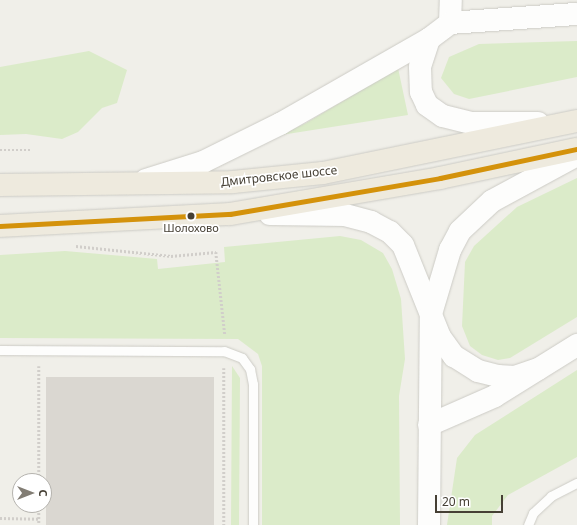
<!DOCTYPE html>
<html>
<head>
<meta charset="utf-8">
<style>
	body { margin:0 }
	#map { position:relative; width:577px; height:525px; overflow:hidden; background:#f0efe9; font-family:"Noto Sans",sans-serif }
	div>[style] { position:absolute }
	.green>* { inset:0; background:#dbebc9 }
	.building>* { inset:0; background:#dad7d1 }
	.path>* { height:2.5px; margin-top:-1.25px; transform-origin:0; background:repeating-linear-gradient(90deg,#d1ceca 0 2px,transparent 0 4px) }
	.roads { filter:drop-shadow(0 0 1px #cccbc5) drop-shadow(0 0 1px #cccbc5) }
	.service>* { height:9px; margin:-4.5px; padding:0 4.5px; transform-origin:4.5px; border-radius:4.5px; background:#fdfdfc }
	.tertiary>* { height:22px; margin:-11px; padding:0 11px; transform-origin:11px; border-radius:11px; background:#fdfdfc }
	.trunk>* { height:22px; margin:-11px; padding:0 11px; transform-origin:11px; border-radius:11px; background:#eeeade }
	.bus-1>* { height:5px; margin:-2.5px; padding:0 2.5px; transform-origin:2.5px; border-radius:2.5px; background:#d4920b }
	.dots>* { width:11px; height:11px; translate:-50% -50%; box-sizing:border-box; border:2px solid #fff; border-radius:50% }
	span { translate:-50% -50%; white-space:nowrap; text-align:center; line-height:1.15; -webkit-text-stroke:3.5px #fff; paint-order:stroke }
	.bus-label { font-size:11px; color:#464035 }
	.street-label { font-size:12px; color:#464035 }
	.north { position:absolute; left:12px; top:473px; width:40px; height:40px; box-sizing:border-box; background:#fff; border:1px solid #b5b3ae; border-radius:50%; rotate:90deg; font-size:11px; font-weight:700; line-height:16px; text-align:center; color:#464035 }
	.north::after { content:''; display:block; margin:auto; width:14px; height:18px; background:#827d74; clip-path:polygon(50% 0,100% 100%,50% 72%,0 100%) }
	.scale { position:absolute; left:435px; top:495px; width:68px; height:18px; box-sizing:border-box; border:2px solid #464035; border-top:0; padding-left:5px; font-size:12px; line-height:14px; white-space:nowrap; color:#464035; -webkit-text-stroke:3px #fff; paint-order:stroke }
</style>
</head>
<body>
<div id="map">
	<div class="green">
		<i style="clip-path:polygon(577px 41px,577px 77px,469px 99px,454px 94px,441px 78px,449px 57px,479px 44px)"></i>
		<i style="clip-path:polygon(89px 51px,127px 70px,117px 103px,102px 108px,78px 132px,62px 139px,26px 134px,0 135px,0 67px)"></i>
		<i style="clip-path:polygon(398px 68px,408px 115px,281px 135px,306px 123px)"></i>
		<i style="clip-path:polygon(577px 178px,577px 317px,510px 358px,498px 360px,482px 355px,470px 346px,462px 326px,465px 262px,474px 246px,517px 207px)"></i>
		<i style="clip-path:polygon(340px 236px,361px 240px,383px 253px,392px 269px,401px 299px,405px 359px,399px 396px,400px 525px,262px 525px,262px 366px,258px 354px,238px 339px,0 338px,0 255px,65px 251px,157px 259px,158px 269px,225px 262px,224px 247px)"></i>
		<i style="clip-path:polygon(232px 366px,240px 378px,239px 525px,231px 525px)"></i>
		<i style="clip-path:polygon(577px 370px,577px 457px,508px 495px,492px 516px,492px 525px,447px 525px,457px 458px,475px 435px)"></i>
	</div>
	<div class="building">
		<i style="clip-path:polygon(46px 377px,214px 377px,214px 525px,46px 525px)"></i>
	</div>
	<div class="path">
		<i style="left:0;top:150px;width:30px"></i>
		<i style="left:76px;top:246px;width:96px;rotate:6deg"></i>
		<i style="left:171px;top:256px;width:45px;rotate:-5.1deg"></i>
		<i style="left:216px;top:252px;width:83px;rotate:83.8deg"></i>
		<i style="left:39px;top:366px;width:115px;rotate:90deg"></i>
		<i style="left:224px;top:368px;width:157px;rotate:90deg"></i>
		<i style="left:39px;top:505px;width:20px;rotate:90deg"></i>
		<i style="left:0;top:518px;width:39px;rotate:1deg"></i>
	</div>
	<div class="roads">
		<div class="service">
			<i style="left:0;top:350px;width:224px;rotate:0.3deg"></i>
			<i style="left:224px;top:351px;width:19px;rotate:21deg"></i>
			<i style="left:242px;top:358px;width:14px;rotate:54deg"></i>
			<i style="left:250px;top:369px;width:15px;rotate:79deg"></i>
			<i style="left:253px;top:384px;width:141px;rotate:90deg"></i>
			<i style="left:528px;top:525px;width:13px;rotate:-67deg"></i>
			<i style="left:533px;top:513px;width:25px;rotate:-43deg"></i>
			<i style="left:551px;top:496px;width:29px;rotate:-27deg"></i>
		</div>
		<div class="tertiary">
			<i style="left:450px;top:23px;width:23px;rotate:-88deg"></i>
			<i style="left:429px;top:39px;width:29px;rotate:108deg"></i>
			<i style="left:420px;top:67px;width:25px;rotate:88deg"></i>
			<i style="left:421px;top:92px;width:14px;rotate:65deg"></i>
			<i style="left:427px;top:105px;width:19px;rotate:35deg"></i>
			<i style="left:443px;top:116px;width:30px;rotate:14deg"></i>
			<i style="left:472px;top:123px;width:66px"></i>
			<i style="left:146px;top:180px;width:60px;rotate:-17.5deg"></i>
			<i style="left:203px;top:162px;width:86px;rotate:-26.3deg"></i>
			<i style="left:280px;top:124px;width:172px;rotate:-29.7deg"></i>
			<i style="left:429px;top:39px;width:26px;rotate:-37deg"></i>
			<i style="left:450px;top:23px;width:127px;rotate:-4.1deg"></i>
			<i style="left:270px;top:214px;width:75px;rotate:0.8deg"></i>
			<i style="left:345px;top:215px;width:27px;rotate:15deg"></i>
			<i style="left:371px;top:222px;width:21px;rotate:28deg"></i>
			<i style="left:390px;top:232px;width:18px;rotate:45deg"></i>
			<i style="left:403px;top:245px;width:99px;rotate:68.1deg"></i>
			<i style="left:440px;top:337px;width:24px;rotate:54deg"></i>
			<i style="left:454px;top:356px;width:28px;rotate:32deg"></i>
			<i style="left:478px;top:371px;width:21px;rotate:14deg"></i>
			<i style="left:498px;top:376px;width:17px;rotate:3deg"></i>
			<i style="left:515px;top:377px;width:24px;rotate:-19deg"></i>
			<i style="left:429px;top:425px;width:72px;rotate:-23.7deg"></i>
			<i style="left:495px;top:396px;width:97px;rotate:-31.9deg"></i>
			<i style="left:429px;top:525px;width:211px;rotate:-89.5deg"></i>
			<i style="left:431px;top:314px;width:67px;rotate:-73.5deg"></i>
			<i style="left:450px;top:250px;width:21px;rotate:-62deg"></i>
			<i style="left:460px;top:231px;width:44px;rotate:-43.2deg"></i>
			<i style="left:492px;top:201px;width:97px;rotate:-28.4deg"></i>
		</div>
		<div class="trunk">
			<i style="left:0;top:185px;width:233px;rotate:-0.7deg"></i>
			<i style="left:233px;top:182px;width:90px;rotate:-5.7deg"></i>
			<i style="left:323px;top:173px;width:259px;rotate:-11.6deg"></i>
			<i style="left:0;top:226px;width:230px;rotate:-3deg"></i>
			<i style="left:230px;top:214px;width:213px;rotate:-9.7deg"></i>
			<i style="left:440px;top:178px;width:140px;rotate:-12deg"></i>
		</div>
	</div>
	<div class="bus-1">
		<i style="left:0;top:226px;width:230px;rotate:-3deg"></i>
		<i style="left:230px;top:214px;width:213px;rotate:-9.7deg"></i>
		<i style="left:440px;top:178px;width:140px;rotate:-12deg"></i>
	</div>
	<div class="dots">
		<i style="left:191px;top:216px;background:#464035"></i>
	</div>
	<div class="bus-label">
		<span style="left:191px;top:228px">Шолохово</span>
	</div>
	<div class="street-label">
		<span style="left:279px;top:176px;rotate:-6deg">Дмитровское шоссе</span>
	</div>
	<div class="north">С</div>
	<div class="scale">20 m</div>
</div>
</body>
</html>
